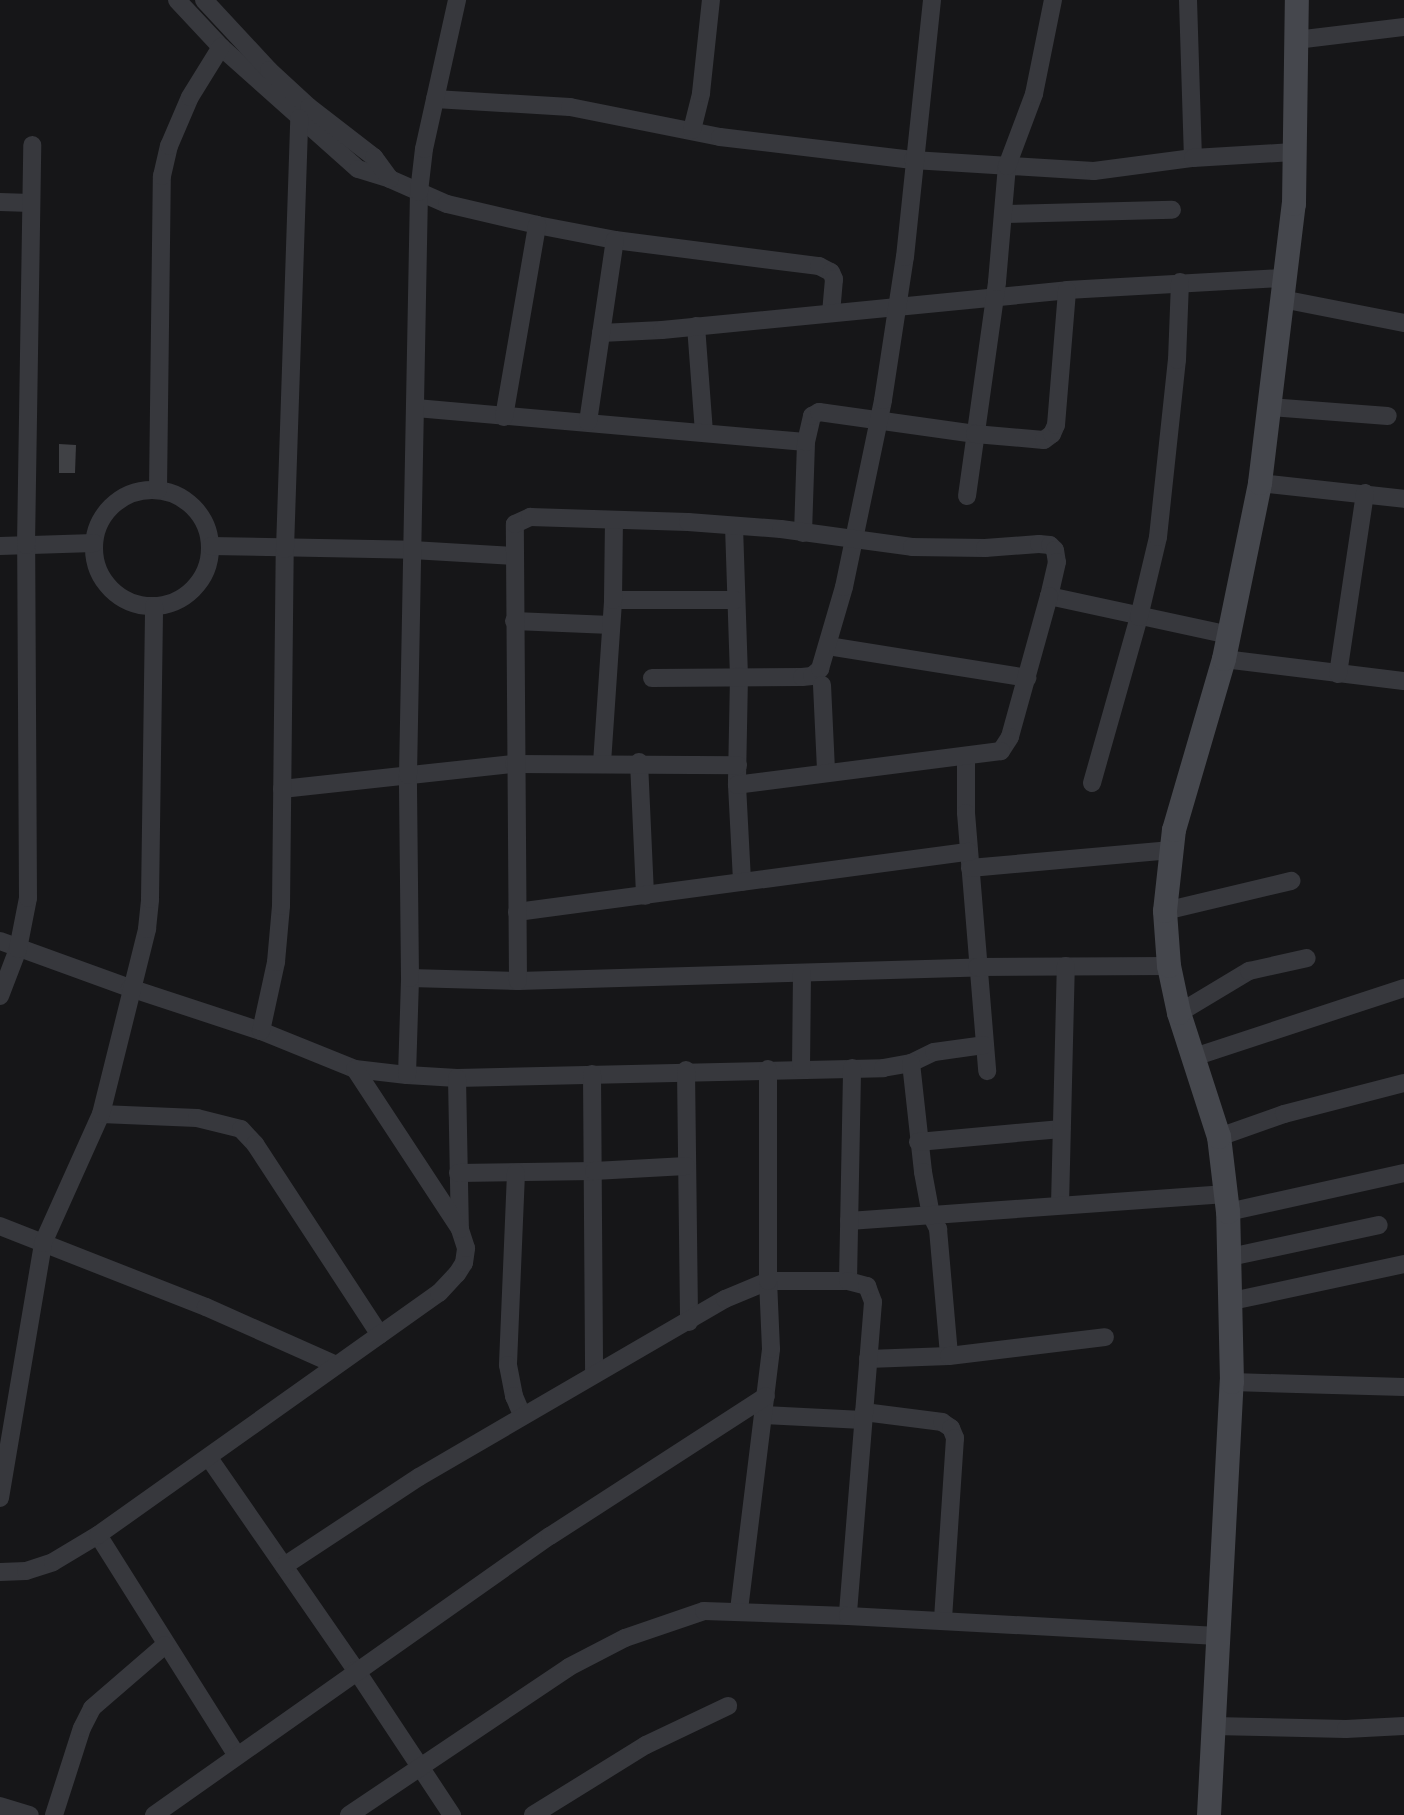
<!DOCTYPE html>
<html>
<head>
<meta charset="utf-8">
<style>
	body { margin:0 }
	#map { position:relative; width:1404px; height:1815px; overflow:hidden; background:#161618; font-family:"DM Sans",sans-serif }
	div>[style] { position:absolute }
	.building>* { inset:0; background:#404145 }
	.minor>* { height:18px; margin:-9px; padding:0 9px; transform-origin:9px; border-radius:9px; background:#37383d }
	.minor>.ring { margin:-9px; padding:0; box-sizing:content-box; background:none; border:18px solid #37383d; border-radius:50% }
	.secondary>* { height:24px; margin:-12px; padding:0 12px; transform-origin:12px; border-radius:12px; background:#45474d }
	span { translate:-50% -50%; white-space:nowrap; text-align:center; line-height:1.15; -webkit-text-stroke:5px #111113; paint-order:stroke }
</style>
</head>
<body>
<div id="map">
	<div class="building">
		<i style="clip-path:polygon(59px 444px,76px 445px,75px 473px,59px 473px)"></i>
	</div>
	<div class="minor">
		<i style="left:177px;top:0;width:64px;rotate:46.9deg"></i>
		<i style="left:221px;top:47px;width:183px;rotate:41.7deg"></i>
		<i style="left:358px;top:169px;width:34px;rotate:17deg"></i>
		<i style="left:390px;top:179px;width:62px;rotate:23.7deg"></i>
		<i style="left:447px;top:204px;width:92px;rotate:13.1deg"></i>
		<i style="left:537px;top:225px;width:79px;rotate:10.9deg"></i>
		<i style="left:615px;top:240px;width:206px;rotate:7.3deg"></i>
		<i style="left:819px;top:266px;width:13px;rotate:27deg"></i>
		<i style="left:831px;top:272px;width:8px;rotate:67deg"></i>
		<i style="left:834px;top:279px;width:32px;rotate:95deg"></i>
		<i style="left:204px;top:0;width:96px;rotate:47.1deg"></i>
		<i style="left:269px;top:70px;width:54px;rotate:42.8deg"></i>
		<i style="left:309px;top:107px;width:82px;rotate:37.6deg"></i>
		<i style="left:374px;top:157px;width:27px;rotate:54deg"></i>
		<i style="left:1188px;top:0;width:158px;rotate:88.2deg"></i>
		<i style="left:1296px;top:40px;width:109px;rotate:-6.9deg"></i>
		<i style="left:435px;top:99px;width:135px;rotate:3.4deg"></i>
		<i style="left:570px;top:107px;width:153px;rotate:11.3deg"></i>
		<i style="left:720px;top:137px;width:194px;rotate:6.8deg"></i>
		<i style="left:913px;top:160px;width:181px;rotate:3.5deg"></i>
		<i style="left:1094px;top:171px;width:100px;rotate:-7.5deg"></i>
		<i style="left:1193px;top:158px;width:100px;rotate:-3.4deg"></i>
		<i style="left:692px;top:130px;width:38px;rotate:-76deg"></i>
		<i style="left:701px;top:93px;width:94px;rotate:-83.9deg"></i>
		<i style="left:0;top:202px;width:31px;rotate:2deg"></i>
		<i style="left:1003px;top:214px;width:169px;rotate:-1.4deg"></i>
		<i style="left:1282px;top:299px;width:124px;rotate:11.1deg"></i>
		<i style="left:696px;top:326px;width:107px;rotate:85.7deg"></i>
		<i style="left:601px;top:333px;width:61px;rotate:-2.8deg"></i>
		<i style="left:662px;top:330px;width:407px;rotate:-5.6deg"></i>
		<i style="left:1067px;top:290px;width:218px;rotate:-3.2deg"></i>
		<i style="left:1269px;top:407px;width:119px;rotate:4.3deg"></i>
		<i style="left:416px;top:408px;width:391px;rotate:5deg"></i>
		<i style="left:504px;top:417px;width:195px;rotate:-80.2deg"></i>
		<i style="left:588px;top:422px;width:184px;rotate:-81.6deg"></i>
		<i style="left:1260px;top:483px;width:145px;rotate:6.3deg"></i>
		<i class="ring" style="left:94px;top:490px;width:98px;height:98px"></i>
		<i style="left:158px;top:490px;width:314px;rotate:-89.3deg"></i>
		<i style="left:162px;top:176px;width:31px;rotate:-77deg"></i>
		<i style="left:169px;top:146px;width:53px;rotate:-66.8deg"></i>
		<i style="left:190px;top:97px;width:59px;rotate:-58.2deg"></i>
		<i style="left:967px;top:496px;width:216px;rotate:-82deg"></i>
		<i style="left:997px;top:282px;width:116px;rotate:-85.1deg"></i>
		<i style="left:1007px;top:166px;width:77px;rotate:-69.4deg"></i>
		<i style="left:1034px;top:94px;width:96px;rotate:-78.6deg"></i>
		<i style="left:734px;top:526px;width:150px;rotate:88.1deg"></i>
		<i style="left:739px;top:676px;width:109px;rotate:91.1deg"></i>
		<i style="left:737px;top:785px;width:97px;rotate:87deg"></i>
		<i style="left:803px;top:533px;width:91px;rotate:-88.1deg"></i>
		<i style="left:806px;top:442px;width:27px;rotate:-77deg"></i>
		<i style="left:812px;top:416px;width:8px;rotate:-30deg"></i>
		<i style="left:819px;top:412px;width:158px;rotate:8deg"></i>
		<i style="left:975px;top:434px;width:69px;rotate:5deg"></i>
		<i style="left:1044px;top:440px;width:10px;rotate:-37deg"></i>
		<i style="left:1052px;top:434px;width:10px;rotate:-66deg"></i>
		<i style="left:1056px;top:425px;width:135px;rotate:-85.3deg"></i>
		<i style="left:0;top:546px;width:94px;rotate:-1.8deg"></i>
		<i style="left:211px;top:546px;width:201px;rotate:1.1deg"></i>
		<i style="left:412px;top:550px;width:101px;rotate:3.4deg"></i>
		<i style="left:1049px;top:596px;width:184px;rotate:12.2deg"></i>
		<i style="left:613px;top:600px;width:122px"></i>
		<i style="left:514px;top:621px;width:97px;rotate:2.4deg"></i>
		<i style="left:828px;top:646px;width:202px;rotate:9.1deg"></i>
		<i style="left:1224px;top:659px;width:181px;rotate:7deg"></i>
		<i style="left:1338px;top:674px;width:183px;rotate:-81.5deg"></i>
		<i style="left:652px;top:678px;width:150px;rotate:-0.4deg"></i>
		<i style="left:802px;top:677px;width:10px;rotate:-6deg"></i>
		<i style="left:812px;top:676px;width:11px;rotate:-41deg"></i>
		<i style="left:820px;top:669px;width:85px;rotate:-73.7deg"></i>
		<i style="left:844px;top:587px;width:191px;rotate:-78.2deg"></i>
		<i style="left:883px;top:400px;width:145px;rotate:-81.3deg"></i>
		<i style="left:905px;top:257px;width:258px;rotate:-84deg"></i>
		<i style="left:822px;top:685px;width:86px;rotate:87.3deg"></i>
		<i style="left:966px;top:756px;width:57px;rotate:90deg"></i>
		<i style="left:966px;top:813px;width:259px;rotate:85.3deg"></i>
		<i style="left:639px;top:762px;width:134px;rotate:87.4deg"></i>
		<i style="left:602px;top:763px;width:163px;rotate:-86.1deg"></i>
		<i style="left:613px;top:600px;width:80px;rotate:-89.3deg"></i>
		<i style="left:1092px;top:783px;width:173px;rotate:-74.2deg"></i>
		<i style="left:1139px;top:617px;width:82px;rotate:-76.6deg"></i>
		<i style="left:1158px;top:537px;width:178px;rotate:-83.9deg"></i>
		<i style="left:1177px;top:360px;width:78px;rotate:-87.8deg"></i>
		<i style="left:282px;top:789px;width:233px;rotate:-6.2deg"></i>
		<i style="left:514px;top:764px;width:224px;rotate:0.3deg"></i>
		<i style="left:970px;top:868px;width:202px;rotate:-5.1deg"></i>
		<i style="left:1165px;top:911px;width:130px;rotate:-13.4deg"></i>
		<i style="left:517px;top:912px;width:456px;rotate:-7.6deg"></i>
		<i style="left:0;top:941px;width:138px;rotate:19.9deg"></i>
		<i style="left:130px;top:988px;width:138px;rotate:18.2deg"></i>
		<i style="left:261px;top:1031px;width:101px;rotate:22deg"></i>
		<i style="left:355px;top:1069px;width:52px;rotate:6.6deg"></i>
		<i style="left:407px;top:1075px;width:50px;rotate:3.4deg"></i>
		<i style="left:457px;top:1078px;width:426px;rotate:-1.3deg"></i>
		<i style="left:883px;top:1068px;width:28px;rotate:-10deg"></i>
		<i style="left:911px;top:1063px;width:25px;rotate:-26deg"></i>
		<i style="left:934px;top:1052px;width:50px;rotate:-8deg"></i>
		<i style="left:410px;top:978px;width:108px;rotate:1.6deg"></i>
		<i style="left:518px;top:981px;width:459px;rotate:-1.7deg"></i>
		<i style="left:977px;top:967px;width:192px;rotate:-0.3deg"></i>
		<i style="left:518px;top:981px;width:457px;rotate:-90.4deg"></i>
		<i style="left:515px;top:524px;width:17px;rotate:-25deg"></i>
		<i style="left:530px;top:517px;width:158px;rotate:1.8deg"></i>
		<i style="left:688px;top:522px;width:93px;rotate:4.3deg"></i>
		<i style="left:781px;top:529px;width:132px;rotate:7.8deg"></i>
		<i style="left:912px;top:547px;width:73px;rotate:0.8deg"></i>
		<i style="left:985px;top:548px;width:54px;rotate:-4.2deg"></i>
		<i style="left:1039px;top:544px;width:11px;rotate:5deg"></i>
		<i style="left:1050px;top:545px;width:7px;rotate:45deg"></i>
		<i style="left:1055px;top:550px;width:12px;rotate:81deg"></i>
		<i style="left:1057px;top:562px;width:35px;rotate:103deg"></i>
		<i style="left:1049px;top:596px;width:146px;rotate:105.5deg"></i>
		<i style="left:1010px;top:737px;width:17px;rotate:123deg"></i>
		<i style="left:1001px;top:751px;width:266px;rotate:172.7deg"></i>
		<i style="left:0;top:996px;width:50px;rotate:-69deg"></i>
		<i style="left:18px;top:949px;width:52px;rotate:-78.9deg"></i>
		<i style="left:28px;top:898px;width:353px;rotate:-90.3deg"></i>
		<i style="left:26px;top:545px;width:400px;rotate:-89.1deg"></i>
		<i style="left:1179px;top:1013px;width:82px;rotate:-31deg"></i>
		<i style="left:1249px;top:971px;width:59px;rotate:-12.6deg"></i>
		<i style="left:261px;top:1031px;width:71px;rotate:-77.7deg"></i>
		<i style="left:276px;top:962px;width:56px;rotate:-84.9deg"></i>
		<i style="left:281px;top:906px;width:357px;rotate:-89.4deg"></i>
		<i style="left:285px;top:549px;width:431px;rotate:-88.1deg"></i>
		<i style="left:1194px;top:1057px;width:221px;rotate:-18.2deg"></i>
		<i style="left:911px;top:1063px;width:110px;rotate:83.7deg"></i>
		<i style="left:923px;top:1172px;width:44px;rotate:79.5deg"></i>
		<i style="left:931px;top:1215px;width:16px;rotate:63deg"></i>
		<i style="left:938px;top:1229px;width:127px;rotate:85deg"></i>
		<i style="left:801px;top:1068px;width:95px;rotate:-89.4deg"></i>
		<i style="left:686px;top:1070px;width:252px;rotate:89.3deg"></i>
		<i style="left:592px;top:1074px;width:299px;rotate:89.6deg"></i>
		<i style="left:407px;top:1075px;width:97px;rotate:-88.2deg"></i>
		<i style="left:410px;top:978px;width:203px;rotate:-90.6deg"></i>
		<i style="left:408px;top:775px;width:583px;rotate:-88.92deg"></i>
		<i style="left:419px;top:192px;width:43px;rotate:-83.4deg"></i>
		<i style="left:424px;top:149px;width:153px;rotate:-77.5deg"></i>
		<i style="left:457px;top:1078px;width:150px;rotate:88.9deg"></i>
		<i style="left:101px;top:1114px;width:96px;rotate:2.4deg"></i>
		<i style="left:197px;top:1118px;width:45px;rotate:14deg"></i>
		<i style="left:241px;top:1129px;width:21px;rotate:47deg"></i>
		<i style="left:255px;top:1144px;width:228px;rotate:56.8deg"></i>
		<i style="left:1219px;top:1137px;width:69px;rotate:-19.5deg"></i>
		<i style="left:1284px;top:1114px;width:124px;rotate:-14.5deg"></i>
		<i style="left:918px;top:1142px;width:144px;rotate:-5.2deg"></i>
		<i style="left:458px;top:1173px;width:136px;rotate:-0.8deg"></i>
		<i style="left:594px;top:1171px;width:92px;rotate:-3.1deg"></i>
		<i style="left:516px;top:1173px;width:192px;rotate:92.4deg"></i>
		<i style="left:508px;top:1365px;width:32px;rotate:79deg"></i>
		<i style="left:514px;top:1396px;width:21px;rotate:67deg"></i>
		<i style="left:1060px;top:1205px;width:239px;rotate:-88.6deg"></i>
		<i style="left:1228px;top:1212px;width:180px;rotate:-12.5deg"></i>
		<i style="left:849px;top:1221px;width:378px;rotate:-4.1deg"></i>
		<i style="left:0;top:1226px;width:221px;rotate:21.5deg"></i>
		<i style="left:206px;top:1307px;width:142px;rotate:24deg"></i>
		<i style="left:1230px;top:1257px;width:152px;rotate:-12.1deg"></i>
		<i style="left:848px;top:1281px;width:213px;rotate:-88.9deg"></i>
		<i style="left:1232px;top:1301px;width:176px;rotate:-12.1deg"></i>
		<i style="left:868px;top:1359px;width:81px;rotate:-2.1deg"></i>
		<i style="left:949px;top:1356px;width:157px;rotate:-6.9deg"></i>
		<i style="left:1232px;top:1382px;width:172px;rotate:1.7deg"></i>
		<i style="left:864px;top:1412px;width:79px;rotate:7.3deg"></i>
		<i style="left:942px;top:1422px;width:11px;rotate:34deg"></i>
		<i style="left:951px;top:1428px;width:11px;rotate:68deg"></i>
		<i style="left:955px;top:1438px;width:183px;rotate:93.8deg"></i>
		<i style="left:764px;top:1415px;width:99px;rotate:2.9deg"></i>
		<i style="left:209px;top:1458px;width:258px;rotate:55.3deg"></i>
		<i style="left:356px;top:1670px;width:174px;rotate:56.5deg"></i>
		<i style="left:0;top:1498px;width:259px;rotate:-80.4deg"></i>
		<i style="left:43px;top:1243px;width:141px;rotate:-65.8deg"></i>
		<i style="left:101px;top:1114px;width:191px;rotate:-76deg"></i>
		<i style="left:147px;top:929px;width:30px;rotate:-84deg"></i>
		<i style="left:150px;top:899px;width:293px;rotate:-89.2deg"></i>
		<i style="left:98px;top:1535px;width:261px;rotate:57.8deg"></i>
		<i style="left:284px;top:1566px;width:162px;rotate:-33.4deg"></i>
		<i style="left:419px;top:1477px;width:354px;rotate:-30.2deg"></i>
		<i style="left:725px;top:1299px;width:47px;rotate:-22.7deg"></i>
		<i style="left:768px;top:1281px;width:80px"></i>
		<i style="left:848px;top:1281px;width:20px;rotate:15deg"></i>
		<i style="left:867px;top:1286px;width:17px;rotate:69deg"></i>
		<i style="left:873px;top:1302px;width:315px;rotate:94.6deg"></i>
		<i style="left:0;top:1572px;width:26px;rotate:-2deg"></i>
		<i style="left:26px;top:1571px;width:28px;rotate:-18deg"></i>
		<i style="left:53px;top:1562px;width:52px;rotate:-31deg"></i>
		<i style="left:98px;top:1535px;width:418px;rotate:-35.4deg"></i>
		<i style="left:439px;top:1293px;width:26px;rotate:-47deg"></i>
		<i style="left:457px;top:1274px;width:13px;rotate:-58deg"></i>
		<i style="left:464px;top:1263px;width:15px;rotate:-82deg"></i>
		<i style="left:466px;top:1248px;width:20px;rotate:-108deg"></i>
		<i style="left:460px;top:1229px;width:191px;rotate:-123.3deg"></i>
		<i style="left:739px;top:1610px;width:263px;rotate:-83deg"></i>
		<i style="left:771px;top:1349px;width:68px;rotate:-92.5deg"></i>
		<i style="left:768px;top:1281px;width:212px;rotate:-90deg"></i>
		<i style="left:1213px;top:1726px;width:133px;rotate:1.3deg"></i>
		<i style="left:1346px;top:1729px;width:58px;rotate:-3deg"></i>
		<i style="left:0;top:1806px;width:31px;rotate:17deg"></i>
		<i style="left:54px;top:1815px;width:91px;rotate:-72.2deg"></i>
		<i style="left:82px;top:1728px;width:22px;rotate:-63deg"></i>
		<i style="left:92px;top:1708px;width:96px;rotate:-40.8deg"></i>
		<i style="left:154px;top:1815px;width:484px;rotate:-35.2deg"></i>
		<i style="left:550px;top:1536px;width:257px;rotate:-32.9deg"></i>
		<i style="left:349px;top:1815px;width:265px;rotate:-33.9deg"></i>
		<i style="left:569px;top:1667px;width:63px;rotate:-27.4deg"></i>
		<i style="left:625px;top:1638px;width:83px;rotate:-18.9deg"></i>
		<i style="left:704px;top:1611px;width:144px;rotate:2deg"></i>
		<i style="left:848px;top:1616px;width:370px;rotate:3.1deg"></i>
		<i style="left:533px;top:1815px;width:133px;rotate:-31.8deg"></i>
		<i style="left:646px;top:1745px;width:91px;rotate:-25.4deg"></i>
	</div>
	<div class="secondary">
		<i style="left:1209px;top:1815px;width:434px;rotate:-87deg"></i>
		<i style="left:1232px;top:1382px;width:170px;rotate:-91.3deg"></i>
		<i style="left:1228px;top:1212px;width:76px;rotate:-96.8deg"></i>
		<i style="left:1219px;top:1137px;width:130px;rotate:-107.9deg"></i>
		<i style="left:1179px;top:1013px;width:48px;rotate:-102deg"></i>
		<i style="left:1169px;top:966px;width:55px;rotate:-94.2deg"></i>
		<i style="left:1165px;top:911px;width:81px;rotate:-83.7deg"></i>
		<i style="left:1174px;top:830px;width:178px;rotate:-73.7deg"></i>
		<i style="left:1224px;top:659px;width:180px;rotate:-78.4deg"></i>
		<i style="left:1260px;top:483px;width:281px;rotate:-83.1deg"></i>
		<i style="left:1294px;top:204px;width:204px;rotate:-89.2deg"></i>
	</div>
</div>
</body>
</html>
